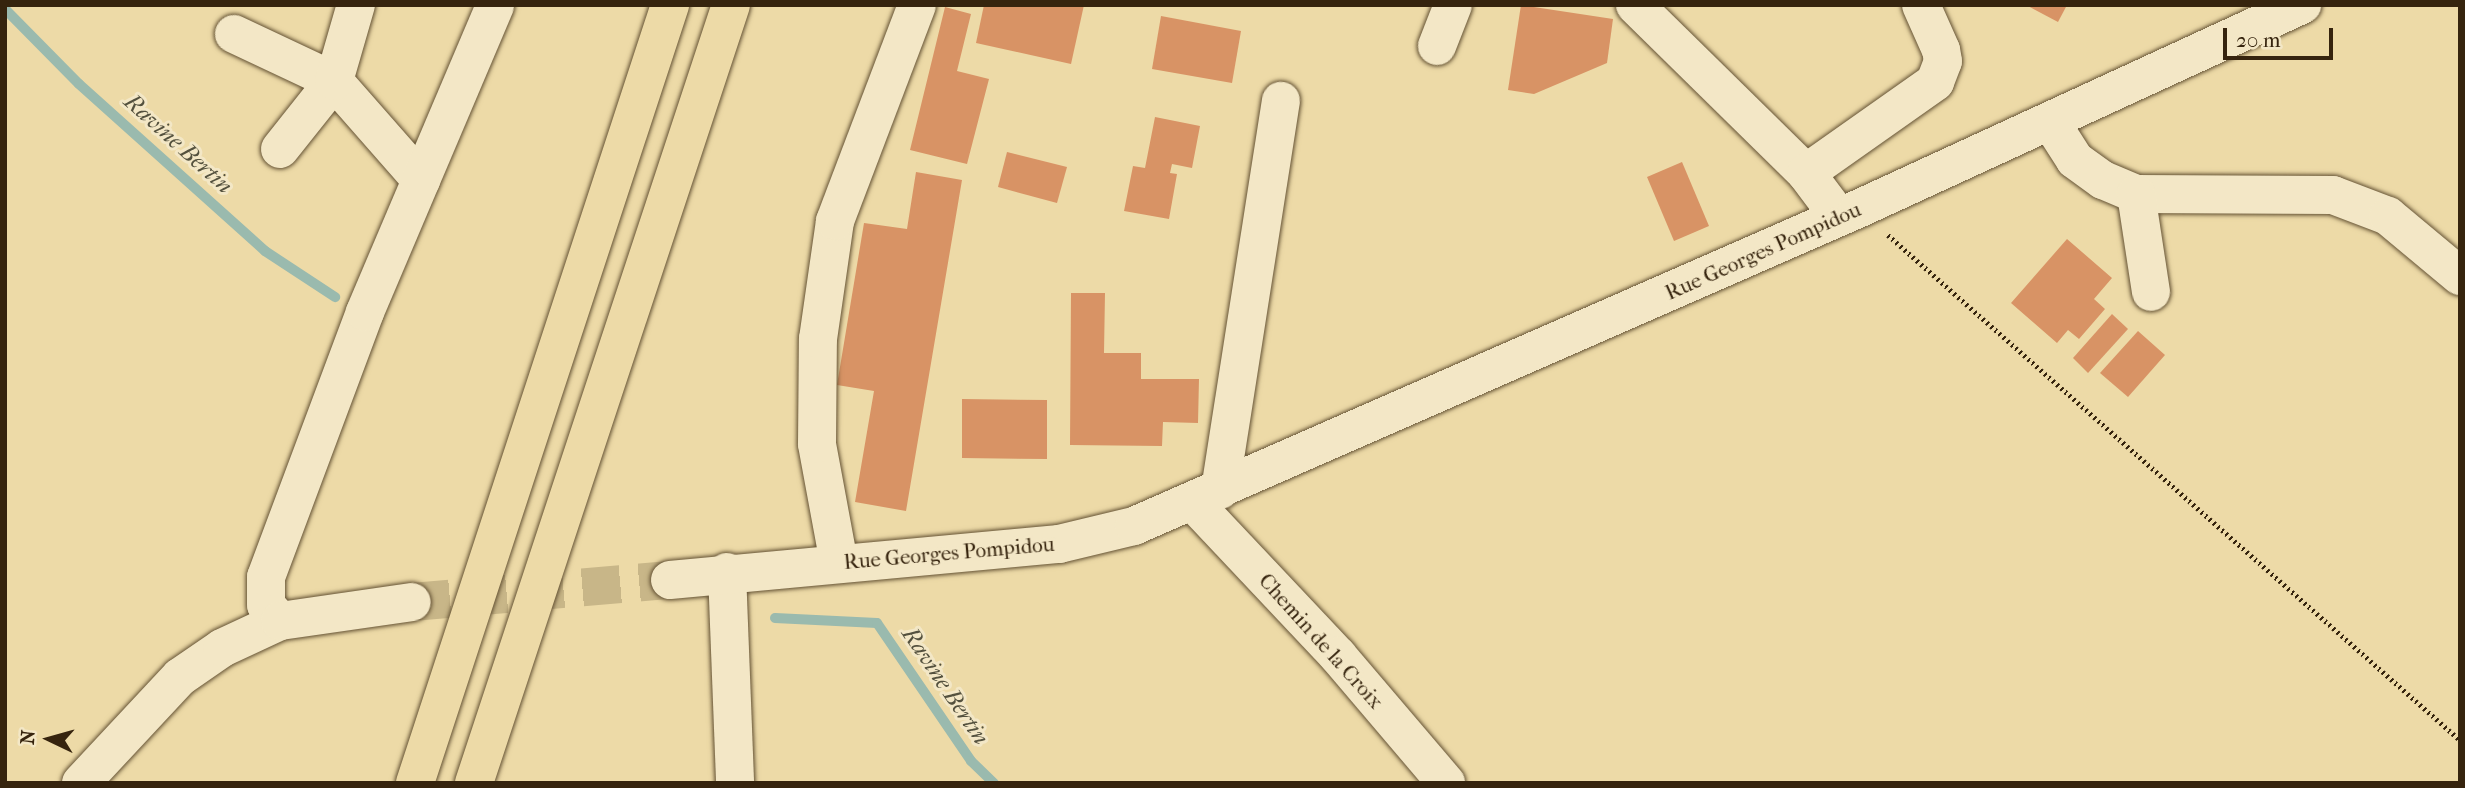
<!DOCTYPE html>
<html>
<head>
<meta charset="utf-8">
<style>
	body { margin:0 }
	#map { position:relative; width:2465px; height:788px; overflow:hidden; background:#eddaa7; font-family:"IM FELL French Canon",serif }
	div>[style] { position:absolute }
	.stream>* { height:10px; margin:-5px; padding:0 5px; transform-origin:5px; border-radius:5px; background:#9abaae }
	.building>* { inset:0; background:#d89365 }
	.minor-tunnel>* { height:38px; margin-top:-19px; transform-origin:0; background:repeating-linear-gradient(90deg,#c8b688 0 38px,transparent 0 57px) }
	.path>* { height:4.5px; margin-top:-2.25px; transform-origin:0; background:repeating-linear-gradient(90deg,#36240e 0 2px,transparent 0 5.5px) }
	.roads { filter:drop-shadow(0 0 2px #645234) drop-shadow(0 0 2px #645234) }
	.minor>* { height:38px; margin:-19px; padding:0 19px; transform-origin:19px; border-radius:19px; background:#f3e7c6 }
	.highway>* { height:38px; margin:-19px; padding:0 19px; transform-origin:19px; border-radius:19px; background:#eddaa7 }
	span { translate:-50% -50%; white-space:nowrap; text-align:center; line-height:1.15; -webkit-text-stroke:6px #f3e7c6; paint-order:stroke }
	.street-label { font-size:21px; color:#36240e }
	.water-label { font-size:23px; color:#54513e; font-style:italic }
	.frame { position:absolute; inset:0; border:7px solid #36240e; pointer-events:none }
	.north { position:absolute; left:14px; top:704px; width:70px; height:70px; -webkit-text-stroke:5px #f3e7c6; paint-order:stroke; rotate:275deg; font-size:19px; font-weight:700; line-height:28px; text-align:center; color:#36240e }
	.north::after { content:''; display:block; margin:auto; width:24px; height:32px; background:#36240e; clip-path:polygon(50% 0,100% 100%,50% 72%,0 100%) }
	.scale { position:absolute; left:2223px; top:28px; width:110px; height:32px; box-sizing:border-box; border:4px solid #36240e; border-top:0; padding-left:9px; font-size:21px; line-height:24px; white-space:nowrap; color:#36240e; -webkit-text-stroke:5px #f3e7c6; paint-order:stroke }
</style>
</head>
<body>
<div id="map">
	<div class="stream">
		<i style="left:5px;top:9px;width:105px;rotate:45.4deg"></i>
		<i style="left:79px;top:84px;width:250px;rotate:41.9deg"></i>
		<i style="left:265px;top:251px;width:84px;rotate:33.3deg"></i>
		<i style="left:775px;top:618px;width:102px;rotate:2.8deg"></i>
		<i style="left:877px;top:623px;width:167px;rotate:55.7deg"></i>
		<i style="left:971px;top:761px;width:32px;rotate:44deg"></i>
	</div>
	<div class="building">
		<i style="clip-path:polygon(984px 5px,1084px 5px,1071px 64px,976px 43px)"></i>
		<i style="clip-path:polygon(1521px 5px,1613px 19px,1607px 63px,1534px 94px,1508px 90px)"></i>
		<i style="clip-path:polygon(2026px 5px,2067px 5px,2058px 22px)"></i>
		<i style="clip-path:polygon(945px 7px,971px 14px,957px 71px,989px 79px,967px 164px,910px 150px)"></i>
		<i style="clip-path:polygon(1161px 16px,1241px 31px,1232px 83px,1152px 69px)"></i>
		<i style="clip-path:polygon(1155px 117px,1200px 126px,1192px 168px,1172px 164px,1170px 173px,1177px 174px,1169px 219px,1124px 211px,1133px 166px,1145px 168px)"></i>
		<i style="clip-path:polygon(1007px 152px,1067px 167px,1057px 203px,998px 187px)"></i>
		<i style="clip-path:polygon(1682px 162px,1709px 226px,1674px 241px,1647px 177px)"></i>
		<i style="clip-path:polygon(916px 172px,962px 180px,906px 511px,855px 502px,874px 391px,837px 385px,864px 223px,907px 229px)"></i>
		<i style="clip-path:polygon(2067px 239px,2112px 278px,2094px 299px,2105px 309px,2079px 339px,2068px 330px,2057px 343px,2011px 303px)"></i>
		<i style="clip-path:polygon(1071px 293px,1105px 293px,1104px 353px,1141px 353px,1141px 379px,1199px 379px,1198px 423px,1163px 422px,1162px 446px,1070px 445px)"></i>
		<i style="clip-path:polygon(2112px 314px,2128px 329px,2088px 373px,2073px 358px)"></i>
		<i style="clip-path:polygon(2138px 331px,2165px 355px,2128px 397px,2100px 373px)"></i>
		<i style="clip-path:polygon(962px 399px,1047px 400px,1047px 459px,962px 458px)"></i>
	</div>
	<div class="minor-tunnel">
		<i style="left:412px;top:602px;width:259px;rotate:-4.9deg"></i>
	</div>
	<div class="path">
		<i style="left:1888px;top:235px;width:763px;rotate:41.44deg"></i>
	</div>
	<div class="roads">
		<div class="minor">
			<i style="left:1635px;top:5px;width:240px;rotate:44.5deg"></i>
			<i style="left:1806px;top:173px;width:55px;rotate:53.1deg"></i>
			<i style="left:234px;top:34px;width:110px;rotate:25.2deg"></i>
			<i style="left:334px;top:81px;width:132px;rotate:48.7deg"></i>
			<i style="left:1437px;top:46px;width:44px;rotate:-68.7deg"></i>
			<i style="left:2050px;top:121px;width:46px;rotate:57.3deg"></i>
			<i style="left:2075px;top:160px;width:34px;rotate:36deg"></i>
			<i style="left:2103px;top:180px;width:36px;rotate:23deg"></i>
			<i style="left:2136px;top:194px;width:197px;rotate:0.3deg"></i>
			<i style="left:2333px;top:195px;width:59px;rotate:20.9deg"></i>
			<i style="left:2388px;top:216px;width:94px;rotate:39.8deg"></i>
			<i style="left:280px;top:149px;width:87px;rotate:-51.5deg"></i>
			<i style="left:334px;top:81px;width:79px;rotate:-73.9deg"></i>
			<i style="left:1806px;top:173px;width:158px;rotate:-35.2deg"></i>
			<i style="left:1935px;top:82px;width:22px;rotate:-69deg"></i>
			<i style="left:1943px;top:61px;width:11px;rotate:-100deg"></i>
			<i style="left:1941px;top:50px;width:49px;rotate:-114deg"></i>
			<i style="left:2136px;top:194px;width:99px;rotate:81.3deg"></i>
			<i style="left:1220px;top:490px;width:394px;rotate:-81.1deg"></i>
			<i style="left:1194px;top:503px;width:210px;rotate:46.7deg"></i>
			<i style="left:1338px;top:656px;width:167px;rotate:49.6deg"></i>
			<i style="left:839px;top:563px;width:121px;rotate:-100.5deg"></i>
			<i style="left:817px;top:444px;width:105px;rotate:-89.5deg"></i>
			<i style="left:818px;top:339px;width:119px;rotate:-81.8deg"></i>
			<i style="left:835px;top:221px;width:231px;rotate:-69.2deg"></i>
			<i style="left:727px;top:572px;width:211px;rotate:87.8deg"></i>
			<i style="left:670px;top:580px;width:391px;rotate:-5.3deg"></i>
			<i style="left:1059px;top:544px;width:77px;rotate:-13.5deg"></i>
			<i style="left:1134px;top:526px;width:790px;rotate:-23.65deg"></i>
			<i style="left:1858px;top:209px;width:489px;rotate:-24.7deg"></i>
			<i style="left:280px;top:621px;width:21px;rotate:-131deg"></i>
			<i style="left:266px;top:605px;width:28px;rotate:-90deg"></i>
			<i style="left:266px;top:577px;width:283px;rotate:-69.5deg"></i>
			<i style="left:365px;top:312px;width:333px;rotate:-67deg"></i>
			<i style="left:81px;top:783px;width:145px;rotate:-47deg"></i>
			<i style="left:180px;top:677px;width:51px;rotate:-34.6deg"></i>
			<i style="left:222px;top:648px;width:64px;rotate:-25deg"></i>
			<i style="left:280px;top:621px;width:133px;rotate:-8.2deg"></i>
		</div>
		<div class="highway">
			<i style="left:415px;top:783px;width:819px;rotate:-71.85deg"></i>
			<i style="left:474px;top:783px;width:819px;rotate:-71.72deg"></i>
		</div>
	</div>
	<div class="street-label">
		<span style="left:1763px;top:251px;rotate:-24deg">Rue Georges Pompidou</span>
		<span style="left:949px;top:553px;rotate:-5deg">Rue Georges Pompidou</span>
		<span style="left:1321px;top:641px;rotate:48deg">Chemin de la Croix</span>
	</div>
	<div class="water-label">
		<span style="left:178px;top:144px;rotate:42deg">Ravine Bertin</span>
		<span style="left:945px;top:686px;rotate:56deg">Ravine Bertin</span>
	</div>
	<div class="frame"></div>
	<div class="north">N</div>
	<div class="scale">20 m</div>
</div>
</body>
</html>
